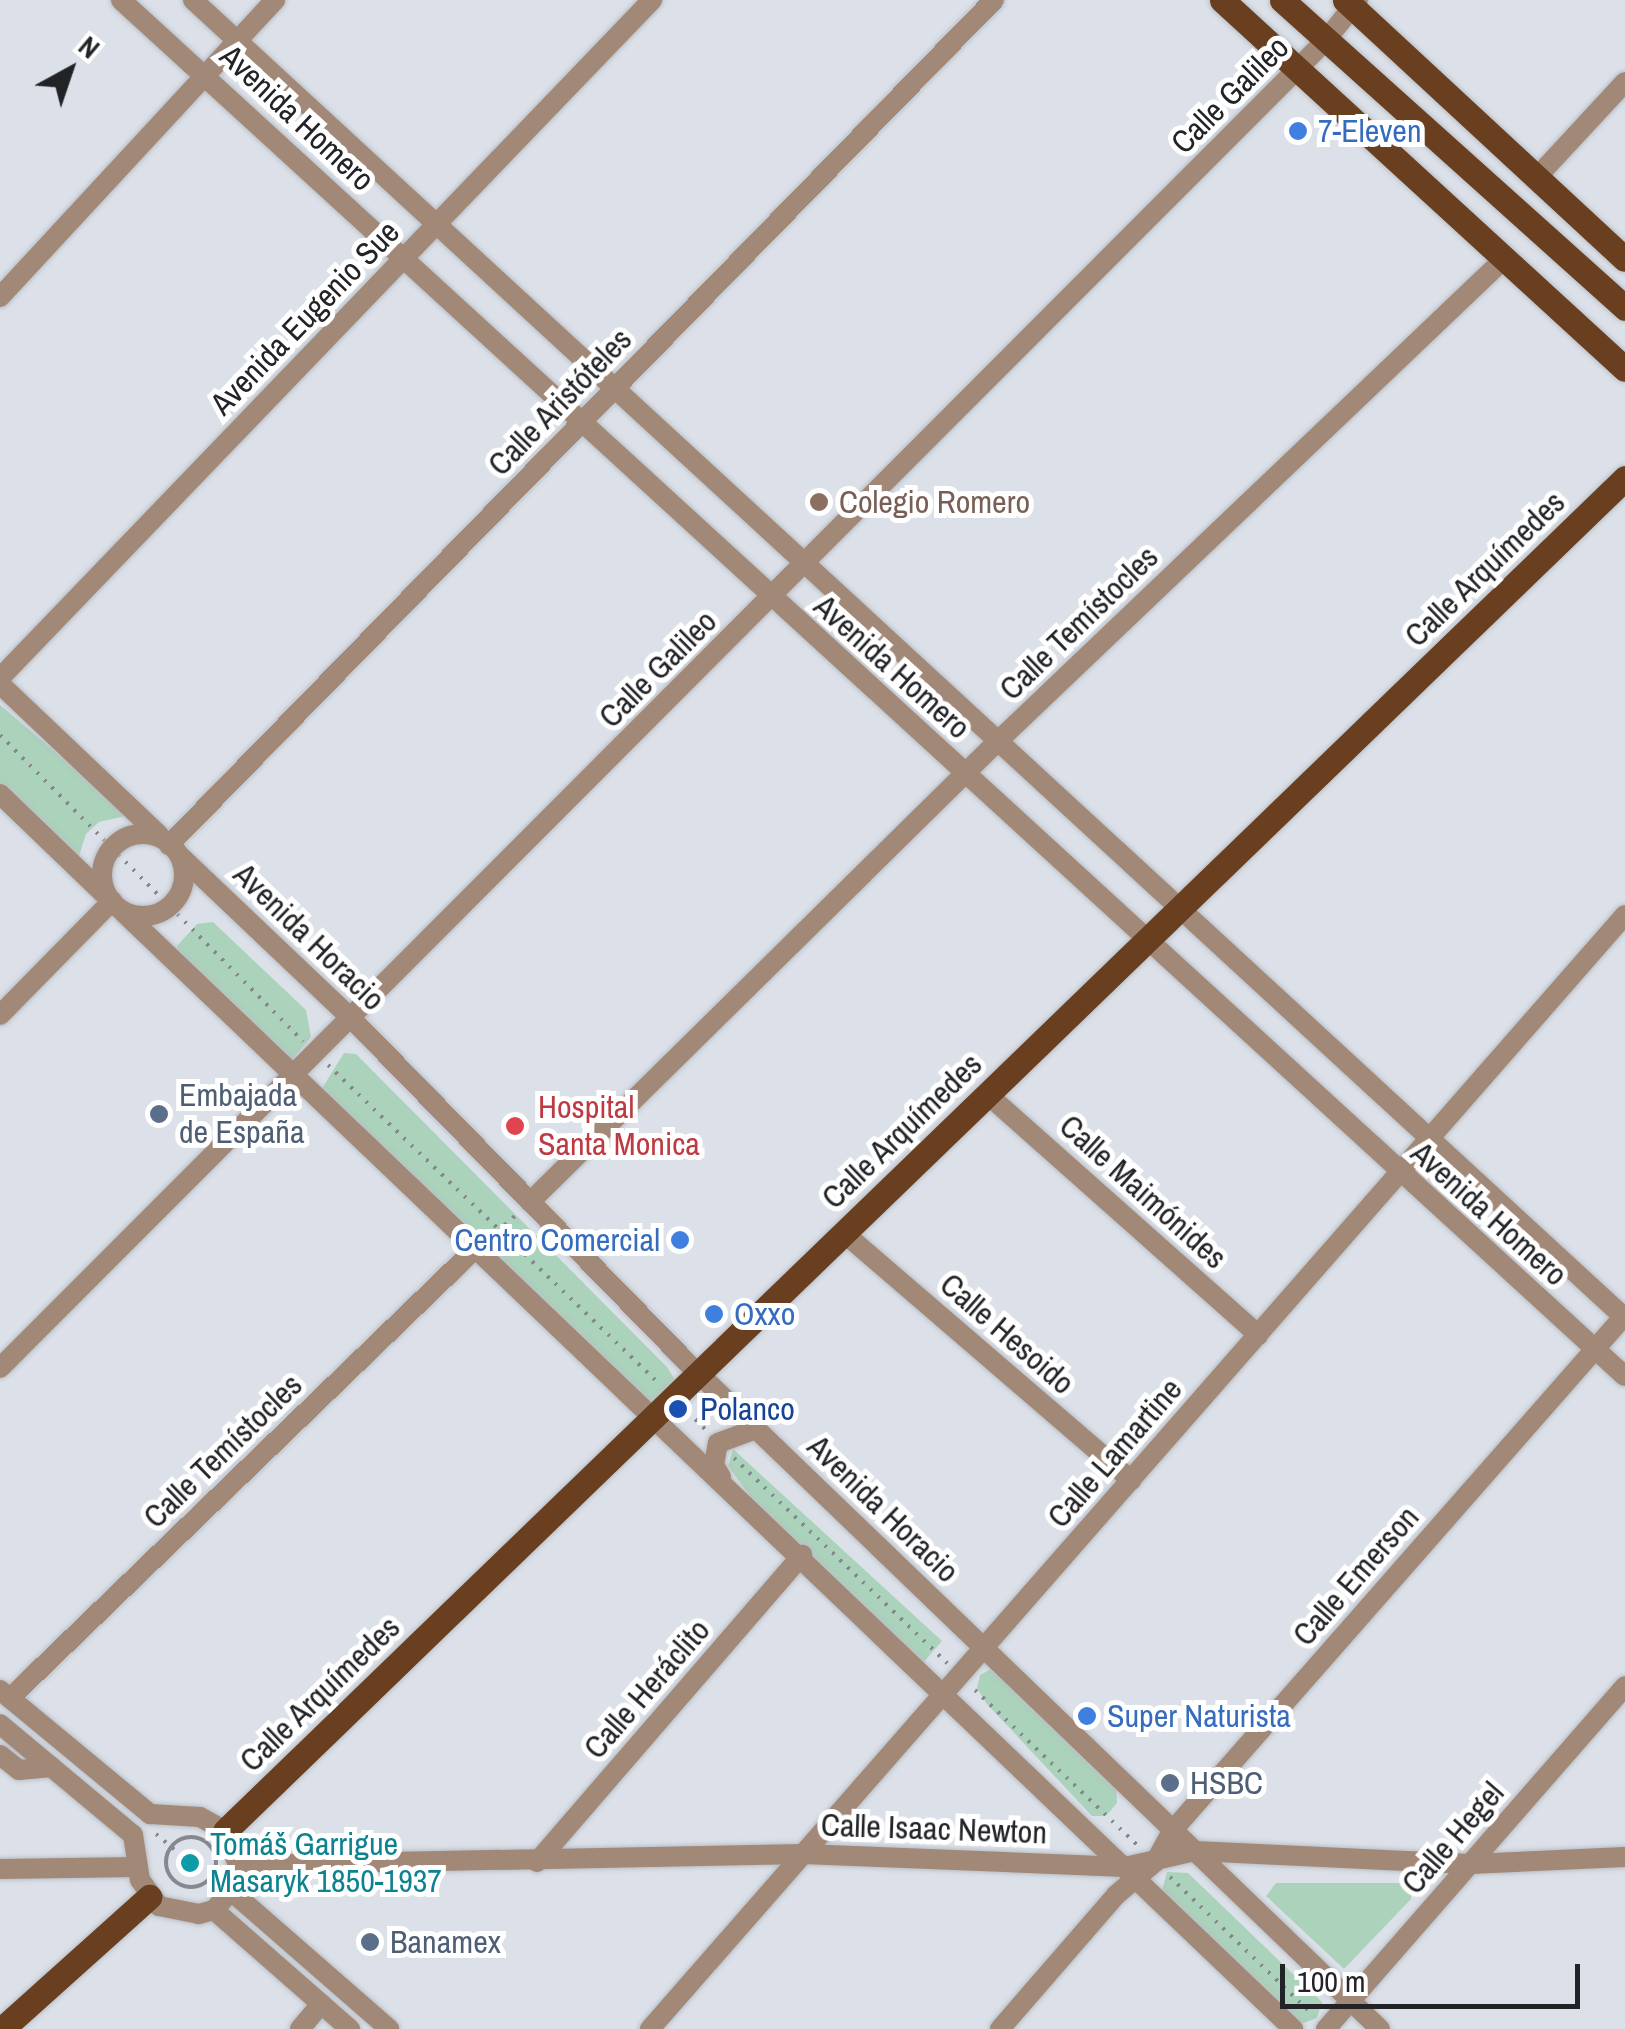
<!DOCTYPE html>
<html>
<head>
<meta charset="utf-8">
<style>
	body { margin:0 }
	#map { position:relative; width:1625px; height:2029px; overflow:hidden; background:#dce1e9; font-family:"Archivo Narrow",sans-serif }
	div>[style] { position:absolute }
	.green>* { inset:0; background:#abd2bb }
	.path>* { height:4px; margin-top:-2px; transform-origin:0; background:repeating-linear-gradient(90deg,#85888e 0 2.5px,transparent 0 10.5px) }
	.path>.ring { margin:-2px; padding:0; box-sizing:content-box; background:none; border:4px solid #85888e; border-radius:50% }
	.roads { filter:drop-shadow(0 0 2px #babfc6) drop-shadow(0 0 2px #babfc6) }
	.minor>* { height:20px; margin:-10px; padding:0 10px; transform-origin:10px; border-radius:10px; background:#a18877 }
	.minor>.ring { margin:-10px; padding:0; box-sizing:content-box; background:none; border:20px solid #a18877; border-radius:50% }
	.major>* { height:25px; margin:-12.5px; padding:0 12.5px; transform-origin:12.5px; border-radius:12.5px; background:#693f1f }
	.dots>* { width:28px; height:28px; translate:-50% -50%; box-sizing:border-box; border:5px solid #fff; border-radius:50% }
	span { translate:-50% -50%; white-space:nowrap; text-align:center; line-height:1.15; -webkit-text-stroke:10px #fff; paint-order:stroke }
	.street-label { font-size:32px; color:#212326 }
	.shop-label { font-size:32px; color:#366cbe }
	.left { translate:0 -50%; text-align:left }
	.right { translate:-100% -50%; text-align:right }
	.education-label { font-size:32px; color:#785e54 }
	.service-label { font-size:32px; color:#4e5e75 }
	.health-label { font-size:32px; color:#be3a42 }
	.transit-label { font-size:32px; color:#164399 }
	.culture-label { font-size:32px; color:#0d838f }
	.north { position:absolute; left:20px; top:20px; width:100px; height:100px; -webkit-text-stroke:8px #fff; paint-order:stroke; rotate:40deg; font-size:28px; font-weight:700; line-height:40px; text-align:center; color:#212326 }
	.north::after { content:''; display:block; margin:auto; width:35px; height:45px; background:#212326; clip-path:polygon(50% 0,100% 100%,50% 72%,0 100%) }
	.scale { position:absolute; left:1280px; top:1964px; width:300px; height:45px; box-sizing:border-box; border:5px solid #212326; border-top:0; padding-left:12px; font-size:30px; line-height:35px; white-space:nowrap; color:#212326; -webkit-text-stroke:8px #fff; paint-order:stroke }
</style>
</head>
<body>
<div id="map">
	<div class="green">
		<i style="clip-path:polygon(0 705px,130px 815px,99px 822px,86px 834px,78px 859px,0 785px)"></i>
		<i style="clip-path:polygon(213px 922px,306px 1010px,311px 1037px,289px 1063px,176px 961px,177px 946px,197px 924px)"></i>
		<i style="clip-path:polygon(344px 1053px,356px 1054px,667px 1367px,678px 1385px,666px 1402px,646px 1403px,321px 1090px)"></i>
		<i style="clip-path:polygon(733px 1449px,942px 1641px,922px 1664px,758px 1507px,728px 1466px)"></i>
		<i style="clip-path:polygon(997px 1666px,1116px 1779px,1117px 1803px,1106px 1816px,1092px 1816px,986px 1703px,977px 1688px,980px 1675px)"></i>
		<i style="clip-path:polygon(1167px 1872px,1188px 1873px,1322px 2002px,1317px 2018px,1298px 2025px,1161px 1894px)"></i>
		<i style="clip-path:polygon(1276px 1883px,1411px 1883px,1411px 1899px,1344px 1969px,1266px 1896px)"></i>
	</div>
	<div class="path">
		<i style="left:0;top:735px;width:431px;rotate:45.3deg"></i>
		<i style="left:328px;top:1065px;width:460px;rotate:43.9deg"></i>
		<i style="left:497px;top:1232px;width:25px;rotate:-42deg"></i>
		<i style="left:688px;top:1412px;width:25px;rotate:45deg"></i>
		<i style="left:734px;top:1458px;width:296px;rotate:43.9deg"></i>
		<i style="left:975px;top:1690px;width:226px;rotate:43.7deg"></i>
		<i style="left:156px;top:1834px;width:40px;rotate:40deg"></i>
		<i class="ring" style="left:166px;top:1837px;width:46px;height:46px"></i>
		<i style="left:188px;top:1859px;width:7px;rotate:16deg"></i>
		<i style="left:195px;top:1861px;width:6px;rotate:99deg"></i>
		<i style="left:194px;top:1867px;width:8px;rotate:-173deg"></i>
		<i style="left:186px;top:1866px;width:7px;rotate:-74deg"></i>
		<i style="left:1170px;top:1877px;width:200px;rotate:44deg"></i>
	</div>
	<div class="roads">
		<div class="minor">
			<i style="left:121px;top:0;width:2038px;rotate:42.46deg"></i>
			<i style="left:193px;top:0;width:1946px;rotate:42.63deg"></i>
			<i style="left:1537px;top:177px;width:129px;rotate:-47.2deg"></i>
			<i style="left:0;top:297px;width:405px;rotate:-47.2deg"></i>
			<i style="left:0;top:678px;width:941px;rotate:-46.12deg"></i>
			<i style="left:0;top:684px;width:219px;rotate:43.5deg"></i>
			<i style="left:0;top:794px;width:143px;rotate:43.9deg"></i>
			<i class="ring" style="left:102px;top:834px;width:62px;height:62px"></i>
			<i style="left:169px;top:845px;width:1181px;rotate:-45.69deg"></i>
			<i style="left:180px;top:856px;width:236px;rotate:43.5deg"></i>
			<i style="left:351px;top:1018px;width:498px;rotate:45.7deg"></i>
			<i style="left:699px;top:1374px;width:945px;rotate:43.89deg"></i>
			<i style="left:123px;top:912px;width:1618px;rotate:43.67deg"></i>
			<i style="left:0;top:1015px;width:160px;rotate:-45.5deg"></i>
			<i style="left:987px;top:1094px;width:363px;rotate:41.6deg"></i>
			<i style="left:530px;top:1202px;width:656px;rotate:-44.57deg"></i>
			<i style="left:997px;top:742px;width:699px;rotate:-43.61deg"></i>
			<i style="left:844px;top:1233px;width:379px;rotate:40.7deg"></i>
			<i style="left:0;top:1368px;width:1877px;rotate:-45.04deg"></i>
			<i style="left:1326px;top:40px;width:51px;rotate:-51.3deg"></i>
			<i style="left:721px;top:1477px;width:14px;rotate:-120deg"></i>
			<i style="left:714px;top:1465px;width:22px;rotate:-80deg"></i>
			<i style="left:718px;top:1443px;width:40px;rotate:-20.2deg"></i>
			<i style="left:0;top:1690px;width:195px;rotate:39.6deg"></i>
			<i style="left:150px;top:1814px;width:50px;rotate:3.4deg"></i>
			<i style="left:200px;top:1817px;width:29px;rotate:29deg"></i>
			<i style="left:225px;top:1831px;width:36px;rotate:69deg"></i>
			<i style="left:238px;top:1865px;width:27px;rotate:105deg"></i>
			<i style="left:231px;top:1891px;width:25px;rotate:132deg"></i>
			<i style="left:214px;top:1910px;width:16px;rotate:165deg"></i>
			<i style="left:199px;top:1914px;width:41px;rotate:-168.7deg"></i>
			<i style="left:159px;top:1906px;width:32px;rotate:-126deg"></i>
			<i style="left:140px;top:1880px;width:46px;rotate:-98.8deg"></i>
			<i style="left:133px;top:1835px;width:173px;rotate:-140.2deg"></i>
			<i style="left:10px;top:1698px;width:649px;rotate:-44deg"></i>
			<i style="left:0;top:1755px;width:24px;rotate:38deg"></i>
			<i style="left:19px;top:1770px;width:33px;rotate:-5deg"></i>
			<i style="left:537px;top:1862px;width:406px;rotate:-49.2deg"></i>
			<i style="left:238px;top:1865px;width:565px;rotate:-1.12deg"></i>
			<i style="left:803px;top:1854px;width:322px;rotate:2.3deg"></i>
			<i style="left:1125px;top:1867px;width:72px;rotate:-12.9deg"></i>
			<i style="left:1195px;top:1851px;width:275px;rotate:2.7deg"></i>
			<i style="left:1470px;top:1864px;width:155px;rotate:-2.6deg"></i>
			<i style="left:0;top:1869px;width:137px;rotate:-0.8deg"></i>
			<i style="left:231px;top:1891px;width:210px;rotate:41.1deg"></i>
			<i style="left:214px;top:1910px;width:181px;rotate:41.2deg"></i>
			<i style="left:300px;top:2029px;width:33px;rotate:-50deg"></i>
			<i style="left:650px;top:2029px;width:1480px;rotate:-48.81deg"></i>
			<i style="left:1000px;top:2029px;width:177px;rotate:-49.1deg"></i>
			<i style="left:1116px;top:1895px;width:51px;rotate:-40.2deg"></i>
			<i style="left:1155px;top:1862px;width:37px;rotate:-61deg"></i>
			<i style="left:1173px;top:1830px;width:685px;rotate:-48.73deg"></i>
			<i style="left:1326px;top:2029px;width:455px;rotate:-48.9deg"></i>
		</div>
		<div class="major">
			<i style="left:1222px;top:0;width:546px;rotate:42.48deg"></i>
			<i style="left:1282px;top:0;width:461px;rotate:41.9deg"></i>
			<i style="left:1345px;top:0;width:381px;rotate:42.8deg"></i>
			<i style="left:225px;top:1831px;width:1947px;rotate:-44.02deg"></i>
			<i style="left:2px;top:2029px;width:198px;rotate:-41.9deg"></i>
		</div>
	</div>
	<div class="dots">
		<i style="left:1298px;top:131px;background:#3f7fe0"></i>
		<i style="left:819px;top:502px;background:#8d6e63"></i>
		<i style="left:159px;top:1114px;background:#5c6f8a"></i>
		<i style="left:515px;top:1126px;background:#e0444e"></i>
		<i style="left:680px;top:1240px;background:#3f7fe0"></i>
		<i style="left:714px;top:1314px;background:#3f7fe0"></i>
		<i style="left:678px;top:1409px;background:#1a4fb4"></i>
		<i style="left:1087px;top:1716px;background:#3f7fe0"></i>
		<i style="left:1170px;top:1783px;background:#5c6f8a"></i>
		<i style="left:190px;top:1863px;background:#0f9aa8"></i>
		<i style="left:370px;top:1942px;background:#5c6f8a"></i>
	</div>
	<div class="street-label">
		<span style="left:1230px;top:95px;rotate:-45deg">Calle Galileo</span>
		<span style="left:297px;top:118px;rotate:43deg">Avenida Homero</span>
		<span style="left:305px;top:318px;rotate:-46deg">Avenida Eugenio Sue</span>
		<span style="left:560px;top:402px;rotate:-46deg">Calle Aristóteles</span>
		<span style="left:1485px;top:569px;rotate:-44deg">Calle Arquímedes</span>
		<span style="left:1079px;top:623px;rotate:-44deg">Calle Temístocles</span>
		<span style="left:892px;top:667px;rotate:42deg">Avenida Homero</span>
		<span style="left:658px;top:669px;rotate:-45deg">Calle Galileo</span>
		<span style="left:309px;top:937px;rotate:44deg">Avenida Horacio</span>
		<span style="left:902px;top:1131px;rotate:-44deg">Calle Arquímedes</span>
		<span style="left:1143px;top:1192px;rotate:42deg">Calle Maimónides</span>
		<span style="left:1489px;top:1214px;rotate:42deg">Avenida Homero</span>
		<span style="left:1007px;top:1334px;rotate:41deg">Calle Hesoido</span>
		<span style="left:223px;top:1451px;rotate:-44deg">Calle Temístocles</span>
		<span style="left:1115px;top:1453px;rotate:-49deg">Calle Lamartine</span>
		<span style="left:883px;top:1509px;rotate:44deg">Avenida Horacio</span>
		<span style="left:1356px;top:1576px;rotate:-49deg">Calle Emerson</span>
		<span style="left:647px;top:1689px;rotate:-49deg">Calle Heráclito</span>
		<span style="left:320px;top:1694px;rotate:-44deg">Calle Arquímedes</span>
		<span style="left:934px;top:1829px;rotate:2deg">Calle Isaac Newton</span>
		<span style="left:1453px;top:1838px;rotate:-49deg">Calle Hegel</span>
	</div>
	<div class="shop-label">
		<span class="left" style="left:1318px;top:131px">7-Eleven</span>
		<span class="right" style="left:660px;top:1240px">Centro Comercial</span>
		<span class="left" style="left:734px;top:1314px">Oxxo</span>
		<span class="left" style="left:1107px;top:1716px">Super Naturista</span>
	</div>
	<div class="education-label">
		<span class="left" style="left:839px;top:502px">Colegio Romero</span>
	</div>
	<div class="service-label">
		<span class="left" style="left:179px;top:1114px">Embajada<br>de España</span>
		<span class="left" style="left:1190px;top:1783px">HSBC</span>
		<span class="left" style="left:390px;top:1942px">Banamex</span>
	</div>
	<div class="health-label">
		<span class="left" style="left:538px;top:1126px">Hospital<br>Santa Monica</span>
	</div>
	<div class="transit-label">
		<span class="left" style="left:700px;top:1409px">Polanco</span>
	</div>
	<div class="culture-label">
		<span class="left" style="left:210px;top:1863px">Tomáš Garrigue<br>Masaryk 1850-1937</span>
	</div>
	<div class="north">N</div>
	<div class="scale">100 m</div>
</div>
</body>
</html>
